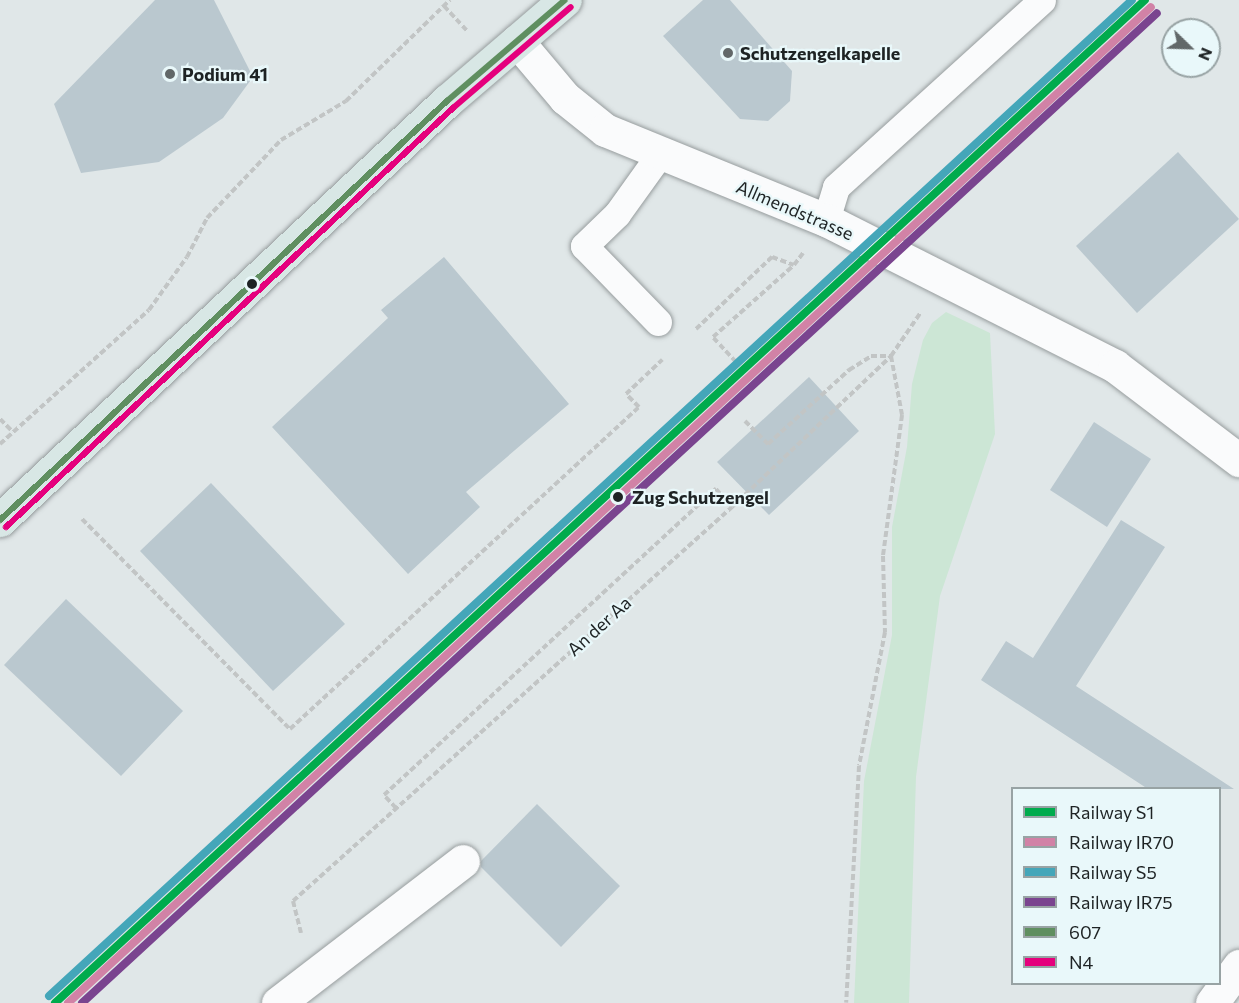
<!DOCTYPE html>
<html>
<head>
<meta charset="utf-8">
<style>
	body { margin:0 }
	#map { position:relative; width:1239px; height:1003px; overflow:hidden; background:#e0e7e8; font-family:Commissioner,sans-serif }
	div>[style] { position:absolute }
	.green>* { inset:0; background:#cce6d5 }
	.building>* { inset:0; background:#bac8cf }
	.path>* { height:4px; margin-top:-2px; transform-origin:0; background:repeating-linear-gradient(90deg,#c2c5c5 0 6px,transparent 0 9px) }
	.roads { filter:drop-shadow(0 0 2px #979d9e) drop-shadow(0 0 2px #979d9e) }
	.lane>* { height:27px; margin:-13.5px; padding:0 13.5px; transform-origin:13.5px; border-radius:13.5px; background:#fafbfc }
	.street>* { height:33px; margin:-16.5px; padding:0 16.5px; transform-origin:16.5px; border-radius:16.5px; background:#fafbfc }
	.primary>* { height:33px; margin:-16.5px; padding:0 16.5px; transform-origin:16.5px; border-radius:16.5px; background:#d8e7e5 }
	.bus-1>* { height:6px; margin:-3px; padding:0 3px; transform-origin:3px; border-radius:3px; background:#5f8f60 }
	.bus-2>* { height:6px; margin:-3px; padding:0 3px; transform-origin:3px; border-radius:3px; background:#e5007d }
	.rail-1>* { height:8px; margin:-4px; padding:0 4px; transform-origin:4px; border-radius:4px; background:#00ab4d }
	.rail-2>* { height:8px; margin:-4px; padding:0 4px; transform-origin:4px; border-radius:4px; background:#d182a6 }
	.rail-3>* { height:8px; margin:-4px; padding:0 4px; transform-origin:4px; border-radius:4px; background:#44a6b9 }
	.rail-4>* { height:8px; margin:-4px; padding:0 4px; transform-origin:4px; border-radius:4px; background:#7a448f }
	.dots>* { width:16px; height:16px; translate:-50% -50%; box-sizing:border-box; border:3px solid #e9f8fa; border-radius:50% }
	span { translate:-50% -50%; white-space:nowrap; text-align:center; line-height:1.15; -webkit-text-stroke:4.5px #e9f8fa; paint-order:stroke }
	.poi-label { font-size:18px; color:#1e2324; font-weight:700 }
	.left { translate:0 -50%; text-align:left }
	.street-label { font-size:18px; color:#1e2324 }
	.stop-label { font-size:18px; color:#1e2324; font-weight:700 }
	.legend { position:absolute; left:1011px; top:787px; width:210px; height:198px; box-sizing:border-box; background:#e9f8fa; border:2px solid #98a3a4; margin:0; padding:8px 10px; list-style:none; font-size:18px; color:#1e2324 }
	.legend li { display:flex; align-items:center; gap:12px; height:30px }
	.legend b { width:30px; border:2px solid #98a3a4 }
	.north { position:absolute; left:1161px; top:18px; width:60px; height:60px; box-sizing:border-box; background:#e9f8fa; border:2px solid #98a3a4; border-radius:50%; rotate:113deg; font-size:16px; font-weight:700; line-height:24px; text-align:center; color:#1e2324 }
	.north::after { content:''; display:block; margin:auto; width:21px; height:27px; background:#626869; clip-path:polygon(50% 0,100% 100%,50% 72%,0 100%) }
</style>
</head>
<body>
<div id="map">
	<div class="green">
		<i style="clip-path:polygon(946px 312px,990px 333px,995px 434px,940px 596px,916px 777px,909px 1003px,854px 1003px,864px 781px,892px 635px,892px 527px,907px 447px,912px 384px,923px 340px,932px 323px)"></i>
	</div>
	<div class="building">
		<i style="clip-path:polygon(155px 0,214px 0,253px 77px,223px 118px,159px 162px,81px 173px,54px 104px)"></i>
		<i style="clip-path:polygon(703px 0,730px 0,792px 71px,790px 101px,768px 121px,740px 119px,663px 36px)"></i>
		<i style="clip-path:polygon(1178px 152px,1239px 219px,1137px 313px,1076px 246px)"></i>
		<i style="clip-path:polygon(444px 257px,569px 404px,466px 492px,480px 507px,408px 574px,272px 427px,388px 318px,381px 310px)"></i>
		<i style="clip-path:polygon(809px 377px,859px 431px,769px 515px,717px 462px)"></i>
		<i style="clip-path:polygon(1094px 422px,1151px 459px,1107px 527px,1050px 490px)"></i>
		<i style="clip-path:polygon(211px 483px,345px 624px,273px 691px,140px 551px)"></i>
		<i style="clip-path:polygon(1121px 520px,1165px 547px,1076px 686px,1234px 789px,1148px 789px,981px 680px,1006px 641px,1033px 658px)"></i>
		<i style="clip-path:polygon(66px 599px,183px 711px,121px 776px,4px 665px)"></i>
		<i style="clip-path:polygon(537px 804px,620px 886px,561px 947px,481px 867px,481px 861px)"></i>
	</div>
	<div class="path">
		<i style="left:444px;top:6px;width:35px;rotate:47deg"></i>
		<i style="left:696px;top:329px;width:105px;rotate:-43.5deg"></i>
		<i style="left:772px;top:257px;width:23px;rotate:20deg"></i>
		<i style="left:736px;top:362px;width:34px;rotate:-133deg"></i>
		<i style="left:713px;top:337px;width:108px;rotate:-41.6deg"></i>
		<i style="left:794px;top:265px;width:15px;rotate:-53deg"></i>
		<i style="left:0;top:419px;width:18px;rotate:45deg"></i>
		<i style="left:745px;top:421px;width:33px;rotate:45deg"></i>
		<i style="left:768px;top:444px;width:110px;rotate:-42.4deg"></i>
		<i style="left:849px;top:370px;width:26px;rotate:-32deg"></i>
		<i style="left:871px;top:356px;width:20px"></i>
		<i style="left:891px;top:356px;width:60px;rotate:79.4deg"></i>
		<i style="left:902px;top:415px;width:142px;rotate:97.7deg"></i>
		<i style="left:883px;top:556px;width:76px;rotate:88.5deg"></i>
		<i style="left:885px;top:632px;width:136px;rotate:101deg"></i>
		<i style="left:859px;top:766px;width:237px;rotate:93.1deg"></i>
		<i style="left:0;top:444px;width:200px;rotate:-42deg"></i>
		<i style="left:149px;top:310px;width:65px;rotate:-54.4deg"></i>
		<i style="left:187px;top:257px;width:44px;rotate:-62.9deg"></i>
		<i style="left:207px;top:218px;width:108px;rotate:-46.5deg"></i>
		<i style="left:281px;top:140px;width:76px;rotate:-31deg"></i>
		<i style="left:346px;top:101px;width:145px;rotate:-44.2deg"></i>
		<i style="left:82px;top:519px;width:296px;rotate:45.3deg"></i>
		<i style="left:290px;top:729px;width:475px;rotate:-42.7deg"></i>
		<i style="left:639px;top:407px;width:18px;rotate:-135deg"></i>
		<i style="left:626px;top:394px;width:50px;rotate:-43.4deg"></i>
		<i style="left:396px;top:808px;width:18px;rotate:-133deg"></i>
		<i style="left:384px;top:795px;width:452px;rotate:-42.7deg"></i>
		<i style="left:716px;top:489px;width:24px;rotate:48deg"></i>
		<i style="left:301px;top:933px;width:33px;rotate:-104deg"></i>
		<i style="left:293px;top:901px;width:590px;rotate:-41.91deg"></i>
		<i style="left:732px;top:507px;width:219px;rotate:-43.5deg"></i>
		<i style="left:891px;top:356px;width:53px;rotate:-55.7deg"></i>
	</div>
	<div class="roads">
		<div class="lane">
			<i style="left:826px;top:220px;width:34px;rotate:-73deg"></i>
			<i style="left:836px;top:187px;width:278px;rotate:-42.2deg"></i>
			<i style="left:658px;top:322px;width:106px;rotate:-134.2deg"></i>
			<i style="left:584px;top:246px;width:46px;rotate:-44.1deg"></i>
			<i style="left:617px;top:214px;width:74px;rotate:-54.4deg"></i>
		</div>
		<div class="street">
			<i style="left:517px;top:41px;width:75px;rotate:49.9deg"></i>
			<i style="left:565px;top:98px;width:51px;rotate:38.7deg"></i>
			<i style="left:605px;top:130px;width:239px;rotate:22.2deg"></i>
			<i style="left:826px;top:220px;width:324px;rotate:26.8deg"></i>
			<i style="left:1115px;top:366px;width:156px;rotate:37.2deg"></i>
			<i style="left:278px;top:1003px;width:233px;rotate:-37.5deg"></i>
			<i style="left:1212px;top:1003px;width:46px;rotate:-53.9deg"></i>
		</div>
		<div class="primary">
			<i style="left:0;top:520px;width:613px;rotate:-43.15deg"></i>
			<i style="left:447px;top:101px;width:155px;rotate:-40.6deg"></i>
		</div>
	</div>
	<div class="bus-1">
		<i style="left:0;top:520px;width:613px;rotate:-43.15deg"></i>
		<i style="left:447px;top:101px;width:155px;rotate:-40.6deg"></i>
	</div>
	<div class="bus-2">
		<i style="left:6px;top:527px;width:613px;rotate:-43.15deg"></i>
		<i style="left:453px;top:108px;width:155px;rotate:-40.6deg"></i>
	</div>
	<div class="rail-1">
		<i style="left:55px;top:1003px;width:1481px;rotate:-42.62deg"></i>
	</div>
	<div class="rail-2">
		<i style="left:68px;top:1003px;width:1471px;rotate:-42.6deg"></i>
	</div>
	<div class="rail-3">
		<i style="left:49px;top:996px;width:1471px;rotate:-42.6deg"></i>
	</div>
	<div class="rail-4">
		<i style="left:82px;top:1003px;width:1461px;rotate:-42.64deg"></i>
	</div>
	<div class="dots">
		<i style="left:728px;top:53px;background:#626869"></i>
		<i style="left:170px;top:74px;background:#626869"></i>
		<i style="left:252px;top:284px;background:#1e2324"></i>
		<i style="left:618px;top:497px;background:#1e2324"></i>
	</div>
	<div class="poi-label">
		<span class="left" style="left:740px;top:53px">Schutzengelkapelle</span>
		<span class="left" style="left:182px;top:74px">Podium 41</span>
	</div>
	<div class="street-label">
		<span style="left:795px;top:210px;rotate:23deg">Allmendstrasse</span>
		<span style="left:599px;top:626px;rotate:-42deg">An der Aa</span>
	</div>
	<div class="stop-label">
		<span class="left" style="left:632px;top:497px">Zug Schutzengel</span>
	</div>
	<ul class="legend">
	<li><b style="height:8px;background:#00ab4d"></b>Railway S1</li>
	<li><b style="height:8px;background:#d182a6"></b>Railway IR70</li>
	<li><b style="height:8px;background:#44a6b9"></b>Railway S5</li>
	<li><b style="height:8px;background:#7a448f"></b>Railway IR75</li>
	<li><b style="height:8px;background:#5f8f60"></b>607</li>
	<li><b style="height:8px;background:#e5007d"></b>N4</li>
	</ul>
	<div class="north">N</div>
</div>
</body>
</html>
